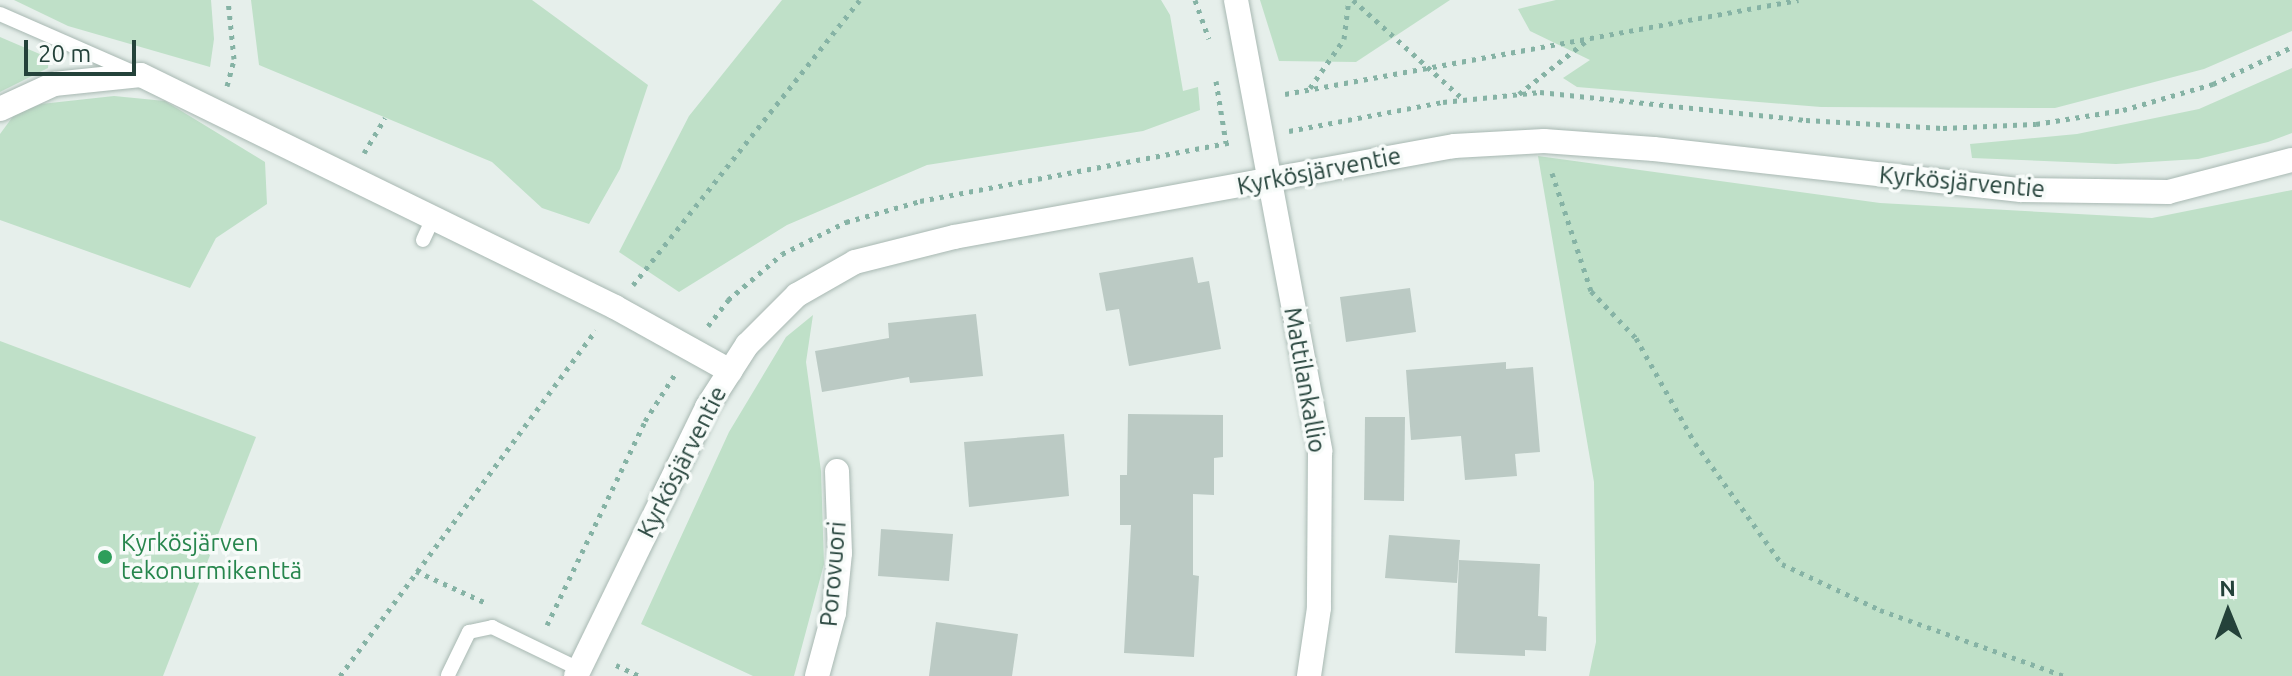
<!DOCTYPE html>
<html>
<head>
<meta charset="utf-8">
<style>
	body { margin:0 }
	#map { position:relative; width:2292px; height:676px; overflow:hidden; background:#e6efeb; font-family:Ubuntu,sans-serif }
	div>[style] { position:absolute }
	.green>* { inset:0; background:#bfe0c8 }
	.building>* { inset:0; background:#bbcac4 }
	.path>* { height:5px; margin-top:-2.5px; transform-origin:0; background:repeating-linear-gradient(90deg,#86b3a5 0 4px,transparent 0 10px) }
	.roads { filter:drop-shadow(0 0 2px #a8b8b2) drop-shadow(0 0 2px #a8b8b2) }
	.lane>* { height:14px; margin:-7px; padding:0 7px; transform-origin:7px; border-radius:7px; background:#fff }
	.street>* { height:24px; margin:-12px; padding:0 12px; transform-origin:12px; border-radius:12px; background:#fff }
	.secondary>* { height:24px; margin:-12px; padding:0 12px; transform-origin:12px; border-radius:12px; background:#fff }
	.dots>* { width:22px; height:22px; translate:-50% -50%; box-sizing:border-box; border:4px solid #f7fbf9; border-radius:50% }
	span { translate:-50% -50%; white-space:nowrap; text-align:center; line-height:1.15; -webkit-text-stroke:7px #f7fbf9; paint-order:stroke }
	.street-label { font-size:24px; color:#24423a }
	.leisure-label { font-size:24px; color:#27864d }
	.left { translate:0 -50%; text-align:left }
	.north { position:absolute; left:2188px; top:572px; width:80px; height:80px; -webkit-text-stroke:6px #f7fbf9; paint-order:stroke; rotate:359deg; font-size:22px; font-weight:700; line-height:32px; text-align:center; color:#24423a }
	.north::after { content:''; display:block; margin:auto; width:28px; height:36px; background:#24423a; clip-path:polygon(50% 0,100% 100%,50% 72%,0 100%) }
	.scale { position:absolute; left:24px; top:40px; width:112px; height:36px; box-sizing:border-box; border:4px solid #24423a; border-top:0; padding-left:10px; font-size:24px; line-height:28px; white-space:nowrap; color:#24423a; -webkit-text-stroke:6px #f7fbf9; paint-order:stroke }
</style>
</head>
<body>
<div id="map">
	<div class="green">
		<i style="clip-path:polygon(14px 0,211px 0,214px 39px,210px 67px,68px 26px)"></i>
		<i style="clip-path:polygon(251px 0,532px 0,648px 85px,620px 169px,589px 224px,542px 208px,492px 162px,259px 65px)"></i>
		<i style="clip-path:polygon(782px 0,1161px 0,1170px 15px,1183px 91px,1198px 87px,1200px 110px,1143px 131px,927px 165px,787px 225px,679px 292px,619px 252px,689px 116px)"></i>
		<i style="clip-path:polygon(1260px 0,1450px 0,1356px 62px,1279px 61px)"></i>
		<i style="clip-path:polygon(1556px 0,2292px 0,2292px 31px,2204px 69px,2055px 108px,1821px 107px,1577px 87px,1563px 78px,1590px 60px,1530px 31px,1518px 9px)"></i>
		<i style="clip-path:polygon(0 37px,49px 58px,48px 68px,0 92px)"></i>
		<i style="clip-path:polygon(2292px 68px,2292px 133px,2268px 142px,2198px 159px,2116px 164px,1972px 158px,1970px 144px,2077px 134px,2199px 109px)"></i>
		<i style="clip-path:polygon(114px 96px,165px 101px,265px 162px,267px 204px,216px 238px,190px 288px,0 220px,0 134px,14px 115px,41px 104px)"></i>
		<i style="clip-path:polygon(1538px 156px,1880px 203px,2152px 218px,2292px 190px,2292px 676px,1589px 676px,1596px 642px,1594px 482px)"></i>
		<i style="clip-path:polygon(813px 315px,806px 362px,821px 471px,824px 564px,794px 676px,753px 676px,641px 624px,729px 432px,786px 337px)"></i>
		<i style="clip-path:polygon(0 341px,256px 437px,163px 676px,0 676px)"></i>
	</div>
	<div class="building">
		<i style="clip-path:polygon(1193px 257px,1198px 283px,1209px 281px,1221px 349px,1129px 366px,1119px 309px,1106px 311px,1099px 273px)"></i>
		<i style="clip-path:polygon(1410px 288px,1416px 332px,1346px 342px,1340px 297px)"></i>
		<i style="clip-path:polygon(976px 314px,983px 376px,910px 383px,909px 377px,822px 392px,815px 351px,889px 338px,888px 323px)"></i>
		<i style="clip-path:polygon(1506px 362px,1506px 369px,1533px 367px,1540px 452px,1515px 454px,1517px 476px,1465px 480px,1461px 436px,1411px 440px,1406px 370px)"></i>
		<i style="clip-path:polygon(1128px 414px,1223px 415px,1223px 457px,1214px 458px,1214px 495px,1193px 494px,1193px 575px,1199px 576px,1194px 657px,1124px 653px,1131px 525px,1120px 525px,1120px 475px,1127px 475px)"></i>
		<i style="clip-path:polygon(1365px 417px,1405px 417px,1404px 501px,1364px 500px)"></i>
		<i style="clip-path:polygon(1064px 434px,1069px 496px,969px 507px,964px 442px)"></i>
		<i style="clip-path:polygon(881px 529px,953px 534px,949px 581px,878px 576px)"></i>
		<i style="clip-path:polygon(1389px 535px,1460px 540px,1457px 583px,1385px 578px)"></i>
		<i style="clip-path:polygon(1459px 560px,1540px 564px,1538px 616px,1547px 617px,1546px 651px,1525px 650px,1525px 656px,1455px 653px)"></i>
		<i style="clip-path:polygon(936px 622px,1018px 634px,1012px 676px,929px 676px)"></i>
	</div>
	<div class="path">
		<i style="left:1195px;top:0;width:41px;rotate:70.3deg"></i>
		<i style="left:1353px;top:0;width:149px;rotate:42deg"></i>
		<i style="left:1216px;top:81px;width:63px;rotate:80.8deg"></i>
		<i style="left:227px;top:86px;width:28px;rotate:-75deg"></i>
		<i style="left:234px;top:59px;width:59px;rotate:-95.8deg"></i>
		<i style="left:1310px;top:88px;width:60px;rotate:-55.2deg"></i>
		<i style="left:1344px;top:39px;width:39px;rotate:-83deg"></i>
		<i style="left:1285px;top:94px;width:522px;rotate:-10.38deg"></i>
		<i style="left:1519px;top:94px;width:90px;rotate:-38.3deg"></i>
		<i style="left:1289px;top:131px;width:157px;rotate:-10.7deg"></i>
		<i style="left:1443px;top:102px;width:98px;rotate:-5.9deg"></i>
		<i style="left:1540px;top:92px;width:267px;rotate:6deg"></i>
		<i style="left:1806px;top:120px;width:137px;rotate:3.3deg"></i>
		<i style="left:1943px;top:128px;width:93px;rotate:-2.5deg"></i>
		<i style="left:2036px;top:124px;width:88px;rotate:-9.1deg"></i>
		<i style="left:2123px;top:110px;width:94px;rotate:-16.1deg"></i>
		<i style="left:2213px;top:84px;width:87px;rotate:-25.1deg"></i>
		<i style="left:364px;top:153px;width:41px;rotate:-59deg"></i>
		<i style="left:1552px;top:173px;width:124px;rotate:71.7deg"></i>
		<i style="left:1591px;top:291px;width:65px;rotate:46.2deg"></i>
		<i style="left:1636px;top:338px;width:120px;rotate:60.7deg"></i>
		<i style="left:1695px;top:443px;width:149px;rotate:54.3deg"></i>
		<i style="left:1782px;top:564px;width:108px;rotate:25.1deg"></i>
		<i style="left:1880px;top:610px;width:195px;rotate:19.7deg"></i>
		<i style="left:633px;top:285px;width:364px;rotate:-51.5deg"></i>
		<i style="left:708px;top:326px;width:33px;rotate:-52deg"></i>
		<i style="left:728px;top:300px;width:71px;rotate:-40.4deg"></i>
		<i style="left:782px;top:254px;width:72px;rotate:-26.6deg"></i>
		<i style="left:846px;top:222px;width:77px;rotate:-15.8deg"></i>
		<i style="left:920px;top:201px;width:318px;rotate:-10.7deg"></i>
		<i style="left:416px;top:571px;width:75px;rotate:24.5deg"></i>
		<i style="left:547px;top:625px;width:226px;rotate:-64.3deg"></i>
		<i style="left:645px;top:421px;width:56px;rotate:-57.4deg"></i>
		<i style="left:616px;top:665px;width:26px;rotate:25deg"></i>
		<i style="left:340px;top:676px;width:430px;rotate:-53.5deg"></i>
	</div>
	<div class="roads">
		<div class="lane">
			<i style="left:0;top:14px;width:145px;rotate:23.6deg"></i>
			<i style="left:423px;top:240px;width:23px;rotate:-65deg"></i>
			<i style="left:448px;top:675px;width:48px;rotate:-64deg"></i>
			<i style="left:469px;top:632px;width:24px;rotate:-12deg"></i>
			<i style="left:492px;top:627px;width:97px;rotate:25.8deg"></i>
		</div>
		<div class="street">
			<i style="left:1236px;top:0;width:459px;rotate:79.4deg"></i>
			<i style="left:1320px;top:451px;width:157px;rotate:90.4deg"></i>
			<i style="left:1319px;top:608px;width:69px;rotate:98.4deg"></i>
			<i style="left:0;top:109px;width:60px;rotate:-24.8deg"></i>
			<i style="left:54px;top:84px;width:87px;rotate:-5.9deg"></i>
			<i style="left:141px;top:75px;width:528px;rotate:26.08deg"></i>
			<i style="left:615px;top:307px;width:132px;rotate:29.1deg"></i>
			<i style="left:817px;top:676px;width:65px;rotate:-74.9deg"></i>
			<i style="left:834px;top:613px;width:60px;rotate:-84.3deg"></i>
			<i style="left:840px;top:553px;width:82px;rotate:-92.1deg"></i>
		</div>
		<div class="secondary">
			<i style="left:576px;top:676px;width:299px;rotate:-64deg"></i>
			<i style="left:707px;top:407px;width:74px;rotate:-57.2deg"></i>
			<i style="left:747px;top:345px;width:71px;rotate:-45deg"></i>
			<i style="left:797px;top:295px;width:67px;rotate:-29.6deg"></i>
			<i style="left:855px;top:262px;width:102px;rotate:-14.2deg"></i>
			<i style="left:954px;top:237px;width:508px;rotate:-10.31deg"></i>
			<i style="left:1454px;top:146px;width:90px;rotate:-3.2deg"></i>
			<i style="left:1544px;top:141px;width:110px;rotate:4.2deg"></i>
			<i style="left:1654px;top:149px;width:369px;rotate:6.4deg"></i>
			<i style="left:2021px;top:190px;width:147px;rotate:0.8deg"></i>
			<i style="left:2168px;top:192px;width:128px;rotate:-14.5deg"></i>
		</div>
	</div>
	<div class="dots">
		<i style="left:105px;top:557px;background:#2e9e5b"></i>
	</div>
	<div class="street-label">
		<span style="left:1319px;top:171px;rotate:-11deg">Kyrkösjärventie</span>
		<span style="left:1962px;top:182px;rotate:5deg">Kyrkösjärventie</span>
		<span style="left:1305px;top:380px;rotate:80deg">Mattilankallio</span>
		<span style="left:682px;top:462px;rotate:-63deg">Kyrkösjärventie</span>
		<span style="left:833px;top:574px;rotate:-85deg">Porovuori</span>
	</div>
	<div class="leisure-label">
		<span class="left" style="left:121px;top:557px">Kyrkösjärven<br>tekonurmikenttä</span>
	</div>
	<div class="north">N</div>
	<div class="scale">20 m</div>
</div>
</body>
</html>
